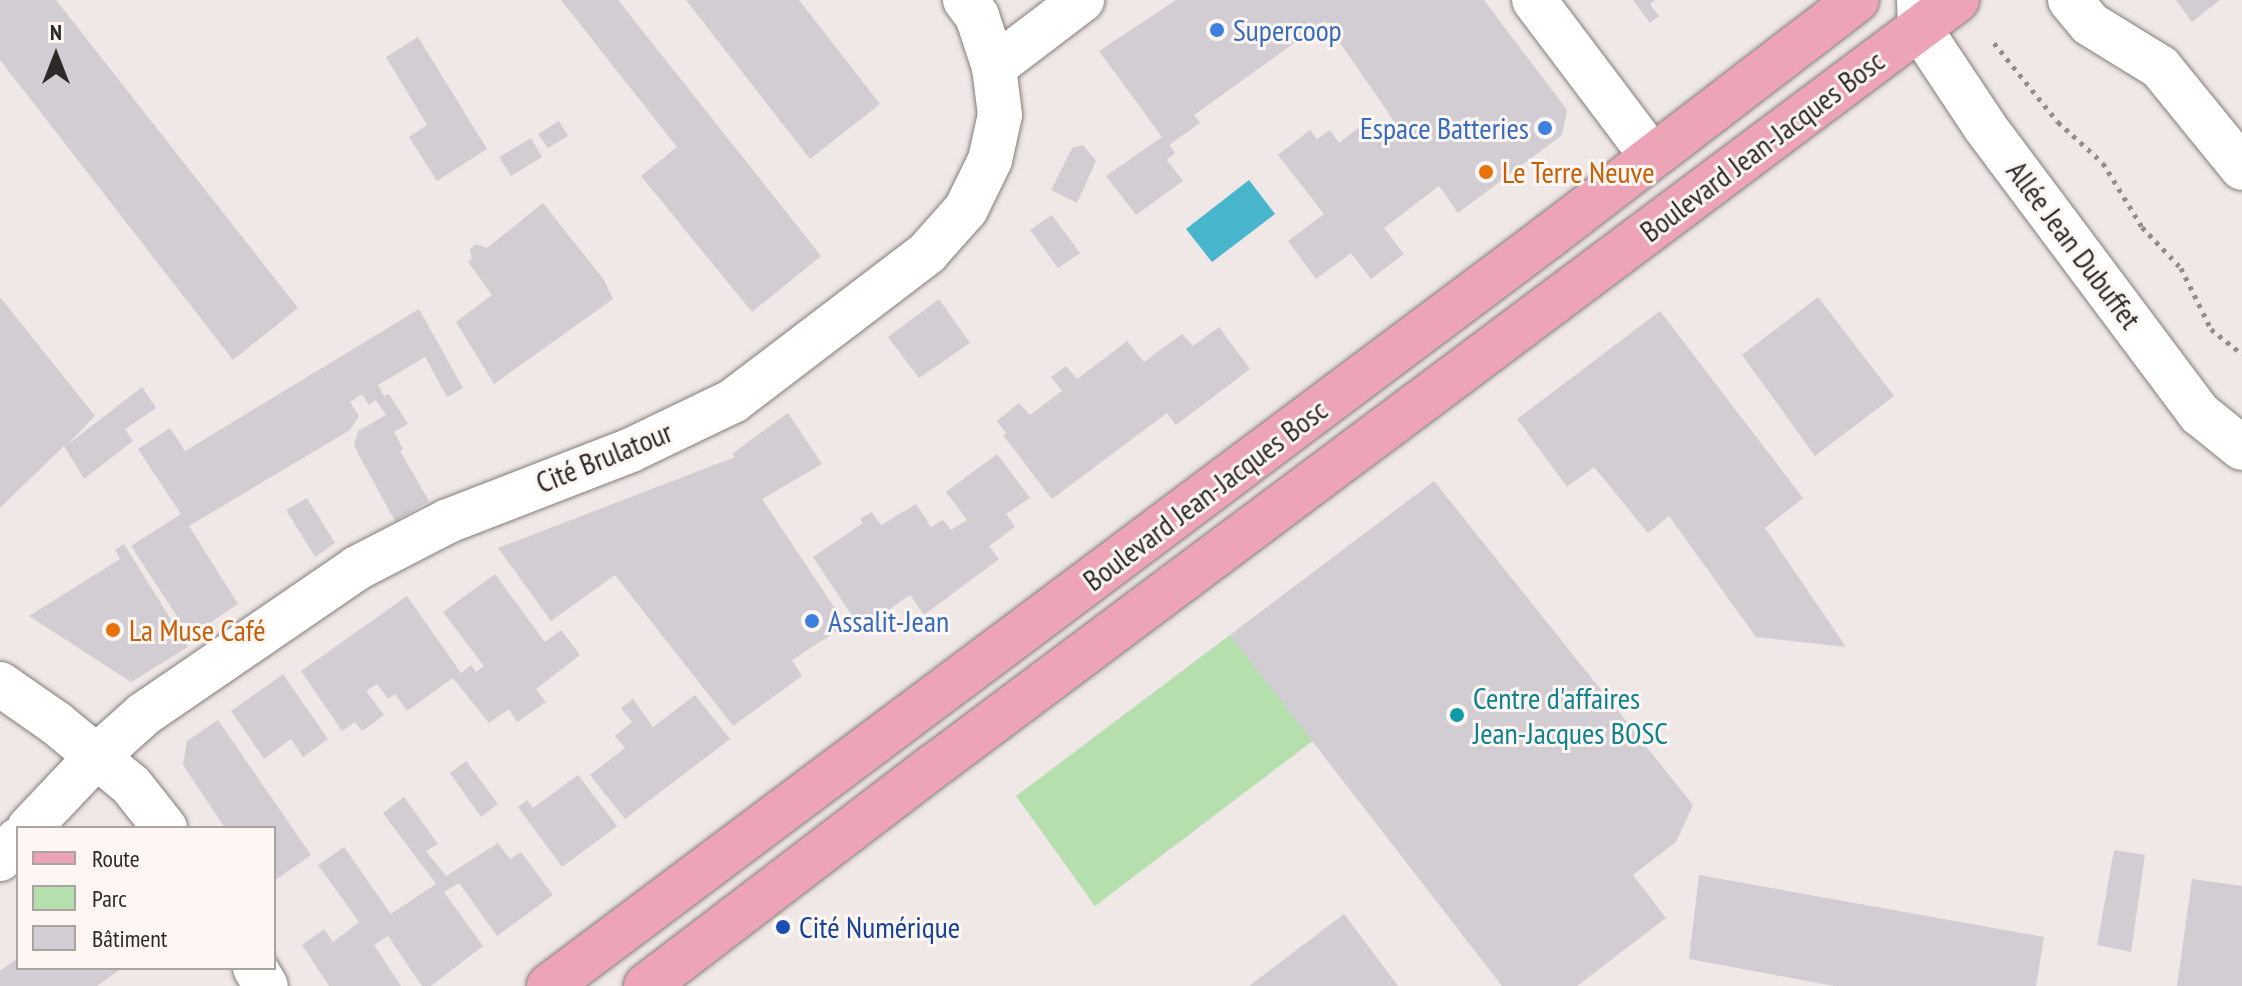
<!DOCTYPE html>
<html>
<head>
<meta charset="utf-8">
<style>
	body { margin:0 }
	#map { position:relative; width:2242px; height:986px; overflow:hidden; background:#efe8e6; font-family:"PT Sans Narrow",sans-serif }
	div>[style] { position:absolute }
	.green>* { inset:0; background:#b5dfad }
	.water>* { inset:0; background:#47b5cc }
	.building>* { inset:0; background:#d1cdd3 }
	.path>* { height:5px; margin-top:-2.5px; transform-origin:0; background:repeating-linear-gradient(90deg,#918d8b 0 4px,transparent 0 10px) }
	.roads { filter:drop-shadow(0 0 2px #837d7a) drop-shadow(0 0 2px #837d7a) }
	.minor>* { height:44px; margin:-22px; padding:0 22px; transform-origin:22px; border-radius:22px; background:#fff }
	.primary>* { height:44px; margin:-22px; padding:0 22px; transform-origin:22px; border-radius:22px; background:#eca4b6 }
	.dots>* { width:22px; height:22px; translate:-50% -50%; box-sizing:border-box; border:4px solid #fdf6f3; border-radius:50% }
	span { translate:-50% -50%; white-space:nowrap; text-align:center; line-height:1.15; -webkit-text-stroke:6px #fdf6f3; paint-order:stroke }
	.shop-label { font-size:30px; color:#366cbe }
	.left { translate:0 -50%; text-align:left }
	.right { translate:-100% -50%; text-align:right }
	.street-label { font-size:30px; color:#2c2a29 }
	.food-label { font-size:30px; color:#c56008 }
	.culture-label { font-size:30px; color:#0d838f }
	.transit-label { font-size:30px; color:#164399 }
	.legend { position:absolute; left:16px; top:826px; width:260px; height:144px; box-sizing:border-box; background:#fdf6f3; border:2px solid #a9a4a2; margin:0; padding:10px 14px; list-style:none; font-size:24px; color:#2c2a29 }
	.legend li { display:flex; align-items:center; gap:16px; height:40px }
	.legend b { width:40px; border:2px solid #a9a4a2 }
	.north { position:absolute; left:16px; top:16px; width:80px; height:80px; -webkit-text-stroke:6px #fdf6f3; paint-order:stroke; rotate:0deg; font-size:22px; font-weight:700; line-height:32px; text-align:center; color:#2c2a29 }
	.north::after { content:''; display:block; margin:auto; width:28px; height:36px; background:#2c2a29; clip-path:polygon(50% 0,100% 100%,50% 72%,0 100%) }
</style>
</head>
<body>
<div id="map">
	<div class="green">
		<i style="clip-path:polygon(1230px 635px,1314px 740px,1095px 906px,1016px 796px)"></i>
	</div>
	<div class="water">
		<i style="clip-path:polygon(1249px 180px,1275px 214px,1212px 262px,1186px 229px)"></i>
	</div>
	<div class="building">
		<i style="clip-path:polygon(0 0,56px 0,298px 308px,233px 360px,0 60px)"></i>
		<i style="clip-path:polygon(561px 0,618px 0,821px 256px,752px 312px,641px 176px,677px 147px)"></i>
		<i style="clip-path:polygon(686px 0,799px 0,880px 104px,810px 159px)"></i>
		<i style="clip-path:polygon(1176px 0,1484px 0,1567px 110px,1562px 135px,1458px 213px,1439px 186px,1384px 228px,1404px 254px,1371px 279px,1351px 253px,1316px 279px,1288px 241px,1324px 214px,1278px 155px,1310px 130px,1317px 139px,1330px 130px,1339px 143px,1362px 125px,1374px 141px,1396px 124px,1325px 21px,1194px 115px,1200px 123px,1169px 145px,1175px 153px,1167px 160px,1183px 181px,1136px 215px,1106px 176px,1162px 137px,1099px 51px)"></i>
		<i style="clip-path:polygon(1633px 0,1655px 0,1650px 4px,1659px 16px,1650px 23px)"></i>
		<i style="clip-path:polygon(2176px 0,2220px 0,2192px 22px)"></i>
		<i style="clip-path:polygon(418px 37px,487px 149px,437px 181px,409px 137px,427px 125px,386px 57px)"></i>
		<i style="clip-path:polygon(559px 121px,568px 136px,548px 148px,538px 134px)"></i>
		<i style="clip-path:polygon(531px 138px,542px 157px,511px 176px,499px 157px)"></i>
		<i style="clip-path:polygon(1083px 145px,1096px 161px,1077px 203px,1051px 190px,1072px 148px)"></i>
		<i style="clip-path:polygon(543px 203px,604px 280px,613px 299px,494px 384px,456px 322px,492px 295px,468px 262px,472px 259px,470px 250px,475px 244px,487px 248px)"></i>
		<i style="clip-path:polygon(1052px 215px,1080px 253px,1058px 268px,1030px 230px)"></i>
		<i style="clip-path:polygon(0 297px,95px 416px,67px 445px,142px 387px,156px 408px,125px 429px,133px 441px,84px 479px,64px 446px,0 508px)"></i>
		<i style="clip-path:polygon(1818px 297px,1894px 396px,1815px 456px,1742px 355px)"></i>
		<i style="clip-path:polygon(939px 299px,970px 343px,919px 378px,888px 337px)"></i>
		<i style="clip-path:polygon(419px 309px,463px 388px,447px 397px,425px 357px,378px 385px,384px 396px,389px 394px,408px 424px,394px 432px,403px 449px,400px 451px,429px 501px,395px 521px,354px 446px,358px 431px,386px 415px,376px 400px,369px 405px,362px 394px,350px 402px,359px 416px,350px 430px,189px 526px,238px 604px,190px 636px,131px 546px,181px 514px,138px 449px,170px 428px,185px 451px)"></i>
		<i style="clip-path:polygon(1660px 311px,1803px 498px,1765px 528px,1846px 647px,1756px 637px,1669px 516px,1648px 533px,1594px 467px,1567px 487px,1517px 419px)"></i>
		<i style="clip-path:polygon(1219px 327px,1250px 369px,1176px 425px,1167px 413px,1052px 499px,1003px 435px,1006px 433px,997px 421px,1019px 403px,1030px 415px,1062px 391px,1051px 377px,1066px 366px,1077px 379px,1127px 341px,1144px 362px,1182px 334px,1193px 346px)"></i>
		<i style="clip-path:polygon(788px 413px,822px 464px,762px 499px,846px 625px,792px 660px,802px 676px,733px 726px,615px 575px,551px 621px,498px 548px,735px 457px,733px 453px)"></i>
		<i style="clip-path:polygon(997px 454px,1030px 498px,1006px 514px,1015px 527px,989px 546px,999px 559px,924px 615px,910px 595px,861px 629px,813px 557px,863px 523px,860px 519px,872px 512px,881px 525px,916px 504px,931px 527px,943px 520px,951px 530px,967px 520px,946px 492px)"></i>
		<i style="clip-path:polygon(1434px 481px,1693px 805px,1676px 842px,1633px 875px,1666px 918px,1577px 986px,1502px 986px,1230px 635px)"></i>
		<i style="clip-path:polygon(307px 498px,335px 543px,315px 557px,286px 510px)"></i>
		<i style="clip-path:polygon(124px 544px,188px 647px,131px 682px,29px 616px,120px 559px,115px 550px)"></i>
		<i style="clip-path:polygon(495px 574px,545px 642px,561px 630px,580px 655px,536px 689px,546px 702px,517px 722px,509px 709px,489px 723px,453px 678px,407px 711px,395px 694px,388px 699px,377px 684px,366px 691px,384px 715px,362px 731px,355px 722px,342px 731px,301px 671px,407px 596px,461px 673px,471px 665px,476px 672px,484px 666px,443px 612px)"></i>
		<i style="clip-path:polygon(283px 674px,328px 739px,303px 757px,291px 739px,264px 759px,231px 711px)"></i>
		<i style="clip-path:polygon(695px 695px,730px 739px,625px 819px,590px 775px,625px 748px,615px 736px,632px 722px,621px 708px,633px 699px,653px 727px)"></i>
		<i style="clip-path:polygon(218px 720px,311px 855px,274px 881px,274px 828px,225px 828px,183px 765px,187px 741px)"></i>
		<i style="clip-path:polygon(466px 761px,498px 804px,481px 817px,450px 773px)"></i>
		<i style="clip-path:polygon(578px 775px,617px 826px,562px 867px,518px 807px,527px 800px,533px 808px)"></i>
		<i style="clip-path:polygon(404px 797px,438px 844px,426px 851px,446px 876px,498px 843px,510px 859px,521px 852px,553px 895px,497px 936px,459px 883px,444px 892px,483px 946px,431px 986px,422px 986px,388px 936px,374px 945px,401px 986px,329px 986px,302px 945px,324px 929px,333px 942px,359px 922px,318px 865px,344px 847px,391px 914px,436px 884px,383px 813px)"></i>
		<i style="clip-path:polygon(2114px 850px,2145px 855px,2131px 952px,2097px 945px)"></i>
		<i style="clip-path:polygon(1699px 875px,2044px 937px,2036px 986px,1834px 986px,1689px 959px)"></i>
		<i style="clip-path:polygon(2192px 879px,2242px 886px,2242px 986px,2177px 986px)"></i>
		<i style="clip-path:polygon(1344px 914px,1398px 986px,1249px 986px)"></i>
		<i style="clip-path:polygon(18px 958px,18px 968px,122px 968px,97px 986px,0 986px,0 971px)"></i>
	</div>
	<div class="path">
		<i style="left:1994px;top:43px;width:102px;rotate:51deg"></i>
		<i style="left:2058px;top:122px;width:61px;rotate:42.3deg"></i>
		<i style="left:2103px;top:163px;width:75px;rotate:58.6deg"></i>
		<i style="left:2142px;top:227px;width:57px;rotate:46.4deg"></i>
		<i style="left:2181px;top:268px;width:68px;rotate:63.8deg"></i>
		<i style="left:2211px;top:329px;width:40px;rotate:39deg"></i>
	</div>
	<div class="roads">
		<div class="minor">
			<i style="left:1534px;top:0;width:194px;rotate:53deg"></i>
			<i style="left:1919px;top:0;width:29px;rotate:88deg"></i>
			<i style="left:1920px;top:29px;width:118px;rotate:56.4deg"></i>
			<i style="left:1985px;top:127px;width:359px;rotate:53.2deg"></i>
			<i style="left:2200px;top:414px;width:54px;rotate:39deg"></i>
			<i style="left:2070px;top:0;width:31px;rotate:50deg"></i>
			<i style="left:2090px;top:24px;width:82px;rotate:31.6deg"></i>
			<i style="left:2160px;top:67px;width:130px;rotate:50.9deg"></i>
			<i style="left:994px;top:67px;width:111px;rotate:-37.3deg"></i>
			<i style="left:0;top:684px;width:68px;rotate:34.9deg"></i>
			<i style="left:56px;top:723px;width:97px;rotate:39.6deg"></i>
			<i style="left:131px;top:785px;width:55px;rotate:51.7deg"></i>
			<i style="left:29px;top:828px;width:99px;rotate:-46.6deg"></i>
			<i style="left:97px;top:756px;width:63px;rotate:-41.8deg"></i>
			<i style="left:144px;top:714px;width:258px;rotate:-34.4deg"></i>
			<i style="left:357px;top:568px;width:102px;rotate:-27.3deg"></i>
			<i style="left:448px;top:521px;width:196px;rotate:-21.2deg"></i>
			<i style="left:631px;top:450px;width:113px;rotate:-25.7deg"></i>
			<i style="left:733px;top:401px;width:244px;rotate:-37.3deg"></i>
			<i style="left:927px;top:253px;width:59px;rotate:-48.4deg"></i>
			<i style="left:966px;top:209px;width:55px;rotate:-63.9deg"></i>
			<i style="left:990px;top:160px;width:46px;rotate:-77.5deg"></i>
			<i style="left:1000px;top:115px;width:48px;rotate:-97.1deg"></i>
			<i style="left:994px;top:67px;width:54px;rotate:-108.4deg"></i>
			<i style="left:977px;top:16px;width:20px;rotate:-127deg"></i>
			<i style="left:0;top:859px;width:26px;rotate:-47deg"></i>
			<i style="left:255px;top:968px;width:21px;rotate:59deg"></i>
		</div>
		<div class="primary">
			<i style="left:549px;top:986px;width:1249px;rotate:-36.86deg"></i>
			<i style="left:1548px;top:237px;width:389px;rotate:-37.5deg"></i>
			<i style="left:646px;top:986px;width:367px;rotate:-37.4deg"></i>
			<i style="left:938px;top:763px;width:1273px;rotate:-36.82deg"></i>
		</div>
	</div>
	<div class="dots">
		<i style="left:1217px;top:30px;background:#3f7fe0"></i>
		<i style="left:1545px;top:128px;background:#3f7fe0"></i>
		<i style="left:1486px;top:172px;background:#e8710a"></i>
		<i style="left:812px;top:621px;background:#3f7fe0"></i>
		<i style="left:113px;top:630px;background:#e8710a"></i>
		<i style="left:1457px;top:715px;background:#0f9aa8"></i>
		<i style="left:783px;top:927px;background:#1a4fb4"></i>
	</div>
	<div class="shop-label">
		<span class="left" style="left:1233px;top:30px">Supercoop</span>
		<span class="right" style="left:1529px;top:128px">Espace Batteries</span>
		<span class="left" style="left:828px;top:621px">Assalit-Jean</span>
	</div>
	<div class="street-label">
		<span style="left:1762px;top:146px;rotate:-37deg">Boulevard Jean-Jacques Bosc</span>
		<span style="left:2074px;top:245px;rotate:53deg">Allée Jean Dubuffet</span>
		<span style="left:604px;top:457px;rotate:-22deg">Cité Brulatour</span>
		<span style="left:1205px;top:495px;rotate:-37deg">Boulevard Jean-Jacques Bosc</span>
	</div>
	<div class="food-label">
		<span class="left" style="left:1502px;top:172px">Le Terre Neuve</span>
		<span class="left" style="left:129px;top:630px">La Muse Café</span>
	</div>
	<div class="culture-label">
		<span class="left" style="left:1473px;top:715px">Centre d'affaires<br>Jean-Jacques BOSC</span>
	</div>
	<div class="transit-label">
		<span class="left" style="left:799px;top:927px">Cité Numérique</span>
	</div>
	<ul class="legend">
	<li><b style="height:10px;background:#eca4b6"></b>Route</li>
	<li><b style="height:22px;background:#b5dfad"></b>Parc</li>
	<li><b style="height:22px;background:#d1cdd3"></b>Bâtiment</li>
	</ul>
	<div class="north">N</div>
</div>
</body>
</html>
